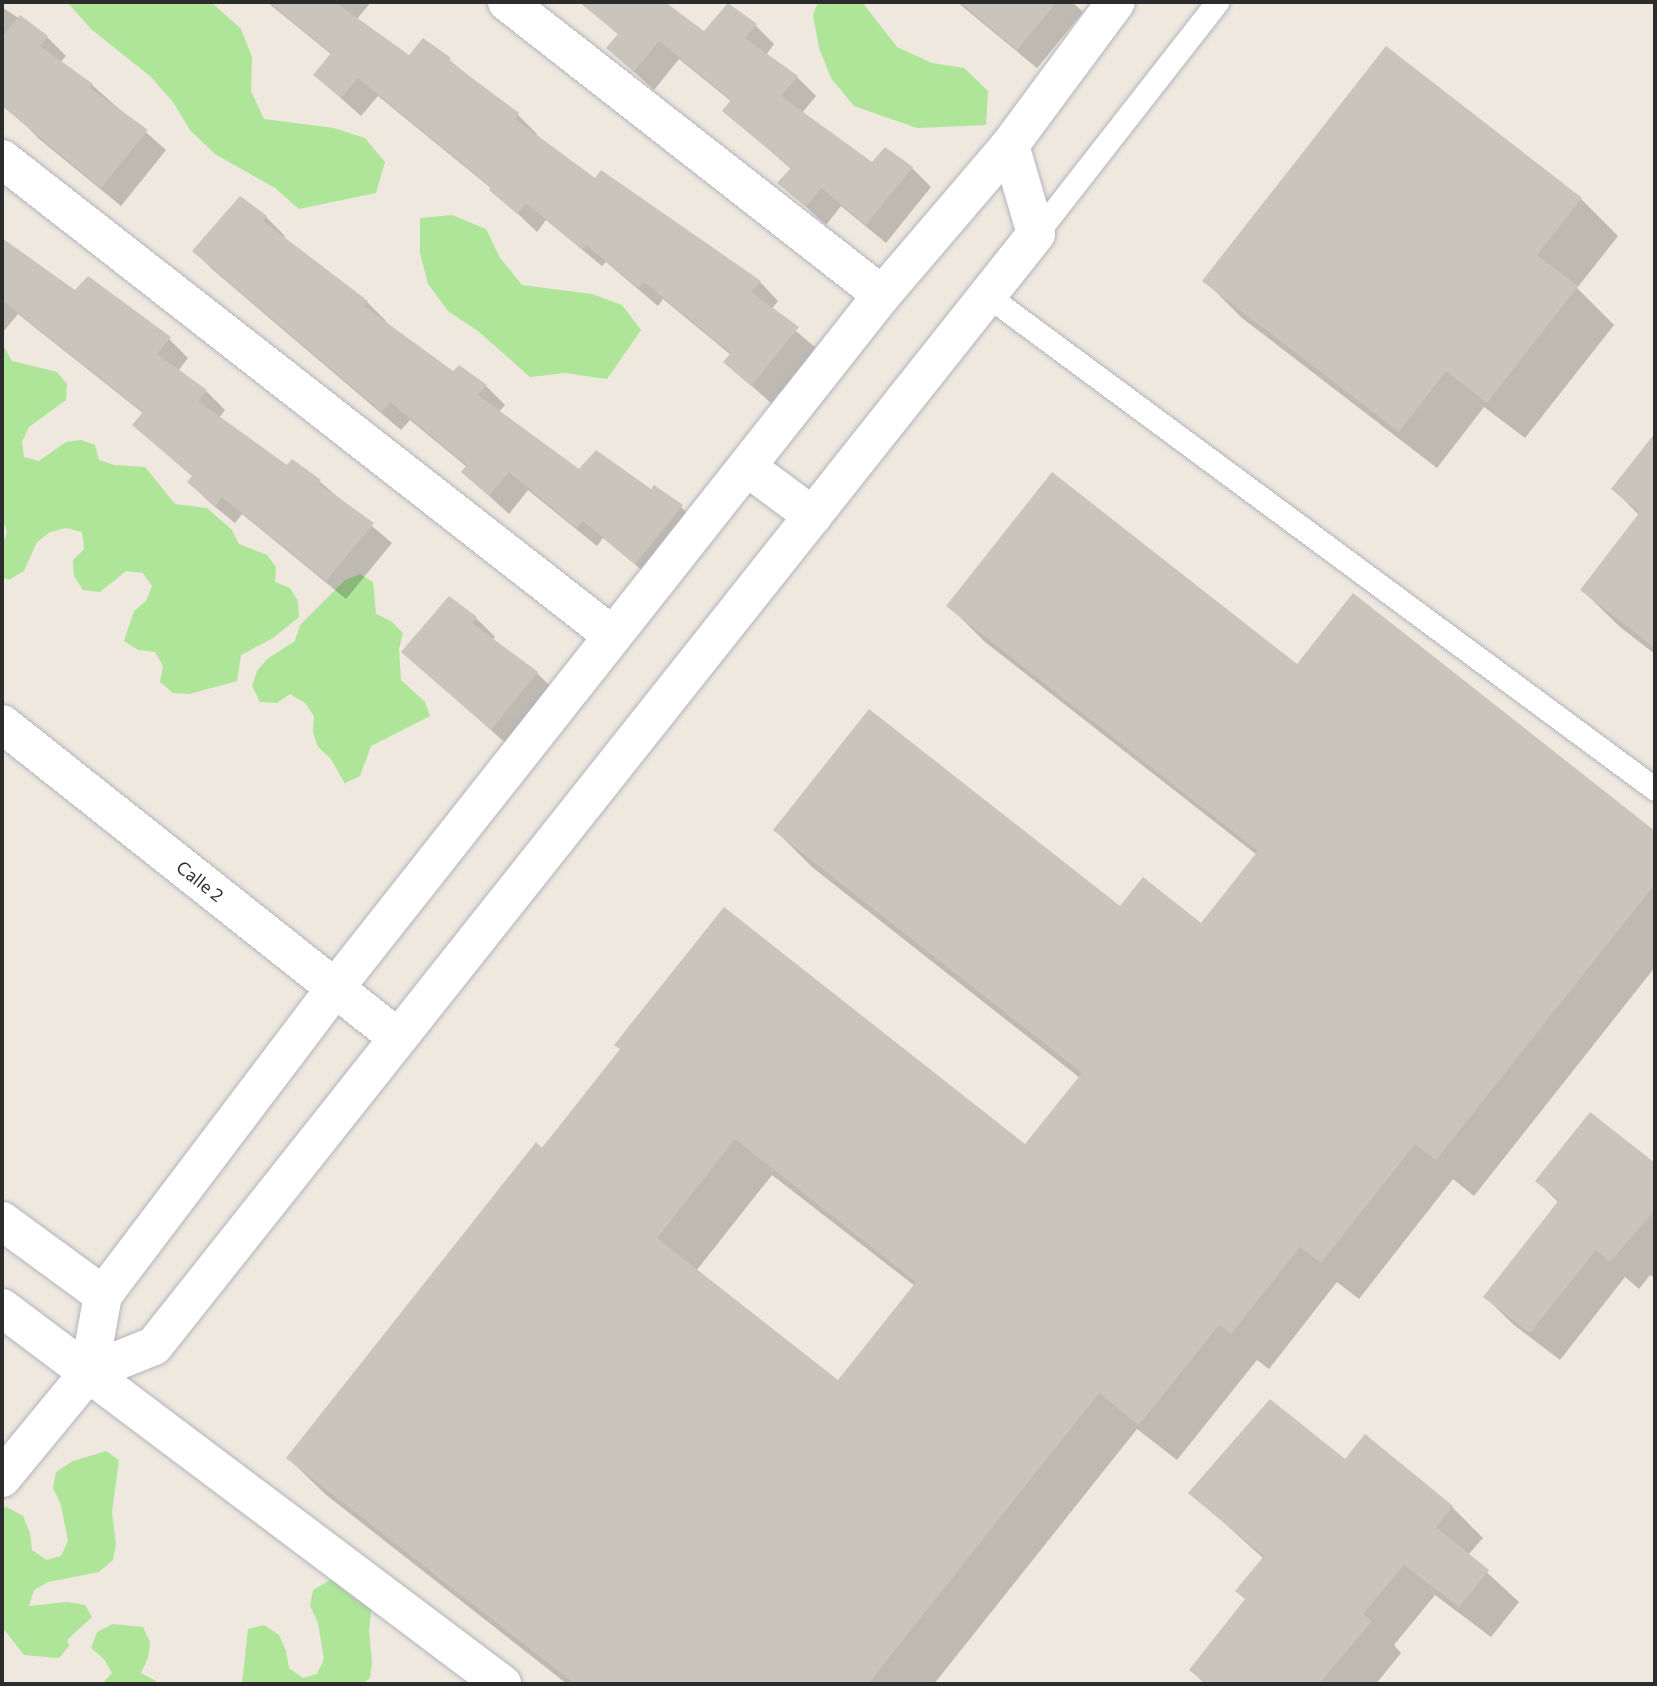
<!DOCTYPE html>
<html>
<head>
<meta charset="utf-8">
<style>
	body { margin:0 }
	#map { position:relative; width:1657px; height:1686px; overflow:hidden; background:#eee8de; font-family:Commissioner,sans-serif }
	div>[style] { position:absolute }
	.green>* { inset:0; background:#aee599 }
	.shadow>* { inset:0; background:#0003 }
	.building>* { inset:0; background:#c9c5bd }
	.roads { filter:drop-shadow(0 0 2px #b2b3bf) drop-shadow(0 0 2px #b2b3bf) }
	.lane>* { height:23px; margin:-11.5px; padding:0 11.5px; transform-origin:11.5px; border-radius:11.5px; background:#fff }
	.street>* { height:38px; margin:-19px; padding:0 19px; transform-origin:19px; border-radius:19px; background:#fff }
	span { translate:-50% -50%; white-space:nowrap; text-align:center; line-height:1.15; -webkit-text-stroke:5px #fff; paint-order:stroke }
	.street-label { font-size:18px; color:#2c2c2c }
	.frame { position:absolute; inset:0; border:4px solid #2c2c2c; pointer-events:none }
</style>
</head>
<body>
<div id="map">
	<div class="green">
		<i style="clip-path:polygon(67px 2px,211px 2px,241px 29px,252px 57px,251px 91px,264px 119px,334px 128px,365px 138px,385px 162px,376px 193px,299px 209px,275px 188px,215px 154px,190px 130px,173px 102px,150px 76px,91px 29px)"></i>
		<i style="clip-path:polygon(818px 2px,862px 2px,897px 47px,932px 63px,964px 68px,988px 91px,986px 125px,917px 128px,854px 106px,831px 78px,819px 48px,813px 15px)"></i>
		<i style="clip-path:polygon(452px 215px,486px 229px,500px 258px,522px 285px,592px 294px,622px 305px,641px 330px,607px 379px,565px 373px,530px 377px,478px 331px,448px 311px,428px 284px,420px 253px,420px 218px)"></i>
		<i style="clip-path:polygon(2px 343px,12px 361px,57px 372px,67px 384px,66px 400px,29px 427px,22px 442px,24px 457px,39px 461px,66px 442px,81px 440px,95px 445px,99px 460px,114px 465px,145px 467px,175px 504px,207px 508px,232px 530px,239px 544px,267px 555px,276px 567px,275px 582px,290px 588px,298px 601px,299px 617px,273px 638px,241px 655px,237px 681px,189px 694px,173px 693px,160px 682px,163px 666px,155px 652px,138px 650px,124px 641px,134px 611px,146px 601px,152px 586px,143px 573px,126px 571px,100px 592px,83px 590px,74px 576px,73px 560px,84px 549px,82px 532px,66px 528px,50px 532px,37px 542px,24px 571px,9px 580px,2px 577px,2px 547px,7px 532px,2px 517px)"></i>
		<i style="clip-path:polygon(360px 574px,373px 582px,376px 614px,391px 621px,403px 633px,399px 649px,401px 680px,425px 702px,430px 716px,371px 746px,360px 776px,345px 783px,349px 791px,331px 759px,318px 747px,313px 732px,314px 716px,305px 703px,290px 694px,277px 703px,260px 702px,252px 686px,257px 671px,267px 659px,295px 641px,300px 625px,345px 580px)"></i>
		<i style="clip-path:polygon(106px 1451px,119px 1460px,112px 1512px,116px 1544px,113px 1560px,99px 1572px,48px 1582px,34px 1590px,29px 1606px,67px 1602px,85px 1605px,92px 1617px,67px 1640px,69px 1646px,59px 1658px,24px 1655px,2px 1627px,2px 1508px,7px 1507px,23px 1516px,30px 1533px,32px 1550px,47px 1560px,61px 1556px,68px 1541px,61px 1505px,53px 1488px,56px 1472px,73px 1461px)"></i>
		<i style="clip-path:polygon(362px 1569px,375px 1578px,369px 1630px,372px 1662px,370px 1678px,362px 1684px,242px 1684px,248px 1629px,264px 1625px,279px 1635px,286px 1651px,289px 1668px,303px 1678px,317px 1674px,324px 1659px,318px 1623px,310px 1606px,313px 1590px,330px 1580px)"></i>
		<i style="clip-path:polygon(113px 1624px,143px 1627px,150px 1642px,148px 1658px,141px 1673px,156px 1681px,155px 1684px,102px 1684px,112px 1673px,104px 1659px,91px 1648px,97px 1632px)"></i>
	</div>
	<div class="shadow">
		<i style="clip-path:polygon(267px 2px,371px 2px,357px 19px,409px 57px,424px 40px,518px 115px,537px 134px,535px 136px,595px 180px,760px 282px,778px 301px,771px 310px,816px 348px,771px 403px,725px 362px,731px 355px,663px 299px,658px 306px,606px 262px,602px 266px,546px 220px,537px 232px,492px 189px,378px 96px,361px 116px,315px 75px,332px 55px)"></i>
		<i style="clip-path:polygon(581px 2px,662px 2px,705px 33px,755px 25px,774px 44px,766px 55px,797px 77px,816px 96px,802px 113px,872px 164px,912px 168px,931px 187px,886px 243px,841px 206px,826px 225px,780px 183px,792px 170px,725px 111px,732px 102px,679px 59px,654px 90px,608px 48px,619px 35px)"></i>
		<i style="clip-path:polygon(957px 2px,1072px 2px,1083px 12px,1037px 68px)"></i>
		<i style="clip-path:polygon(2px 7px,47px 37px,66px 56px,60px 63px,92px 85px,166px 150px,121px 206px,38px 138px,20px 119px,24px 114px,2px 96px)"></i>
		<i style="clip-path:polygon(240px 198px,266px 217px,285px 236px,283px 238px,367px 302px,386px 321px,384px 323px,453px 374px,486px 386px,505px 405px,499px 412px,579px 472px,651px 492px,681px 507px,700px 526px,655px 581px,603px 538px,597px 546px,528px 490px,509px 514px,463px 472px,467px 467px,410px 420px,401px 430px,213px 270px,194px 251px)"></i>
		<i style="clip-path:polygon(1581px 199px,1618px 236px,1577px 288px,1614px 325px,1525px 438px,1484px 407px,1437px 468px,1242px 318px,1205px 281px)"></i>
		<i style="clip-path:polygon(2px 240px,75px 293px,169px 339px,188px 358px,178px 371px,206px 391px,225px 410px,219px 418px,288px 468px,319px 481px,392px 543px,346px 599px,242px 514px,235px 523px,208px 501px,189px 482px,193px 477px,134px 425px,144px 414px,18px 314px,2px 333px)"></i>
		<i style="clip-path:polygon(1655px 436px,1655px 654px,1620px 627px,1582px 590px,1640px 516px,1613px 489px)"></i>
		<i style="clip-path:polygon(evenodd,1353px 596px,1655px 833px,1655px 967px,1474px 1196px,1453px 1179px,1359px 1299px,1337px 1282px,1269px 1369px,1257px 1360px,1177px 1460px,1137px 1429px,934px 1684px,567px 1684px,325px 1494px,288px 1458px,622px 1050px,1026px 1147px,1080px 1078px,812px 867px,775px 830px,1201px 926px,1257px 855px,985px 642px,949px 606px,1297px 666px,1353px 596px,772px 1175px,915px 1286px,839px 1382px,696px 1271px,772px 1175px)"></i>
		<i style="clip-path:polygon(476px 618px,495px 637px,492px 640px,537px 673px,556px 692px,511px 748px,403px 652px)"></i>
		<i style="clip-path:polygon(1590px 1114px,1655px 1165px,1655px 1274px,1653px 1277px,1650px 1275px,1639px 1289px,1625px 1277px,1560px 1360px,1514px 1325px,1485px 1297px,1559px 1203px,1537px 1181px)"></i>
		<i style="clip-path:polygon(1345px 1461px,1452px 1507px,1483px 1538px,1468px 1555px,1519px 1602px,1491px 1637px,1435px 1595px,1394px 1645px,1401px 1653px,1376px 1684px,1205px 1684px,1191px 1670px,1246px 1600px,1264px 1559px,1191px 1493px)"></i>
	</div>
	<div class="building">
		<i style="clip-path:polygon(269px 2px,335px 2px,409px 55px,423px 38px,451px 58px,449px 61px,519px 113px,515px 119px,595px 178px,601px 170px,761px 281px,751px 292px,799px 327px,751px 386px,723px 362px,731px 353px,644px 282px,639px 288px,586px 245px,582px 249px,526px 203px,517px 214px,489px 190px,491px 187px,358px 78px,341px 98px,313px 75px,331px 53px)"></i>
		<i style="clip-path:polygon(579px 2px,665px 2px,704px 31px,728px 3px,757px 24px,745px 38px,798px 76px,781px 96px,872px 162px,885px 147px,913px 167px,866px 225px,821px 188px,806px 207px,777px 183px,791px 168px,722px 111px,731px 100px,659px 41px,634px 72px,606px 48px,618px 34px)"></i>
		<i style="clip-path:polygon(960px 2px,1057px 2px,1017px 50px)"></i>
		<i style="clip-path:polygon(20px 15px,48px 36px,40px 46px,93px 84px,90px 88px,148px 130px,101px 188px,2px 106px,2px 37px)"></i>
		<i style="clip-path:polygon(1386px 46px,1582px 198px,1537px 255px,1578px 286px,1487px 403px,1446px 371px,1399px 432px,1202px 281px)"></i>
		<i style="clip-path:polygon(240px 196px,267px 216px,263px 221px,368px 301px,364px 306px,453px 371px,459px 365px,487px 385px,478px 395px,579px 469px,596px 450px,651px 489px,654px 485px,683px 505px,635px 564px,583px 521px,577px 528px,509px 472px,489px 496px,461px 472px,467px 465px,390px 402px,382px 412px,192px 251px)"></i>
		<i style="clip-path:polygon(2px 238px,75px 290px,88px 276px,171px 337px,157px 354px,207px 390px,198px 401px,287px 465px,292px 459px,321px 480px,318px 483px,374px 523px,326px 581px,222px 497px,215px 506px,187px 482px,192px 476px,132px 425px,143px 412px,2px 300px)"></i>
		<i style="clip-path:polygon(1655px 433px,1655px 648px,1580px 590px,1640px 512px,1611px 489px)"></i>
		<i style="clip-path:polygon(evenodd,1052px 472px,1297px 664px,1353px 593px,1655px 831px,1655px 884px,1436px 1160px,1415px 1144px,1321px 1263px,1300px 1247px,1231px 1334px,1219px 1325px,1139px 1425px,1099px 1393px,868px 1684px,575px 1684px,286px 1458px,536px 1142px,542px 1148px,620px 1049px,614px 1045px,724px 907px,1025px 1144px,1082px 1073px,773px 830px,869px 709px,1120px 906px,1143px 877px,1201px 923px,1258px 851px,946px 606px,1052px 472px,735px 1139px,916px 1282px,838px 1380px,657px 1238px,735px 1139px)"></i>
		<i style="clip-path:polygon(449px 596px,477px 617px,472px 623px,538px 672px,491px 730px,401px 652px)"></i>
		<i style="clip-path:polygon(1590px 1112px,1655px 1163px,1655px 1210px,1610px 1262px,1596px 1250px,1530px 1333px,1483px 1297px,1559px 1200px,1535px 1181px)"></i>
		<i style="clip-path:polygon(1270px 1399px,1345px 1459px,1365px 1434px,1453px 1506px,1436px 1527px,1489px 1570px,1459px 1607px,1404px 1565px,1363px 1614px,1372px 1621px,1319px 1684px,1207px 1684px,1189px 1670px,1245px 1599px,1235px 1591px,1264px 1556px,1188px 1493px)"></i>
	</div>
	<div class="roads">
		<div class="lane">
			<i style="left:1036px;top:234px;width:294px;rotate:-52deg"></i>
			<i style="left:988px;top:296px;width:829px;rotate:36.47deg"></i>
		</div>
		<div class="street">
			<i style="left:507px;top:2px;width:476px;rotate:38deg"></i>
			<i style="left:2px;top:159px;width:775px;rotate:37.98deg"></i>
			<i style="left:747px;top:467px;width:82px;rotate:36.6deg"></i>
			<i style="left:2px;top:724px;width:505px;rotate:38.41deg"></i>
			<i style="left:2px;top:1221px;width:125px;rotate:36.2deg"></i>
			<i style="left:2px;top:1308px;width:626px;rotate:36.94deg"></i>
			<i style="left:89px;top:1372px;width:70px;rotate:-21.8deg"></i>
			<i style="left:154px;top:1346px;width:1419px;rotate:-51.58deg"></i>
			<i style="left:1036px;top:234px;width:93px;rotate:-106.3deg"></i>
			<i style="left:2px;top:1478px;width:137px;rotate:-50.6deg"></i>
			<i style="left:89px;top:1372px;width:78px;rotate:-79.7deg"></i>
			<i style="left:103px;top:1295px;width:385px;rotate:-52.9deg"></i>
			<i style="left:335px;top:988px;width:883px;rotate:-51.72deg"></i>
			<i style="left:882px;top:295px;width:197px;rotate:-49.5deg"></i>
			<i style="left:1010px;top:145px;width:178px;rotate:-53.5deg"></i>
		</div>
	</div>
	<div class="street-label">
		<span style="left:200px;top:881px;rotate:38deg">Calle 2</span>
	</div>
	<div class="frame"></div>
</div>
</body>
</html>
